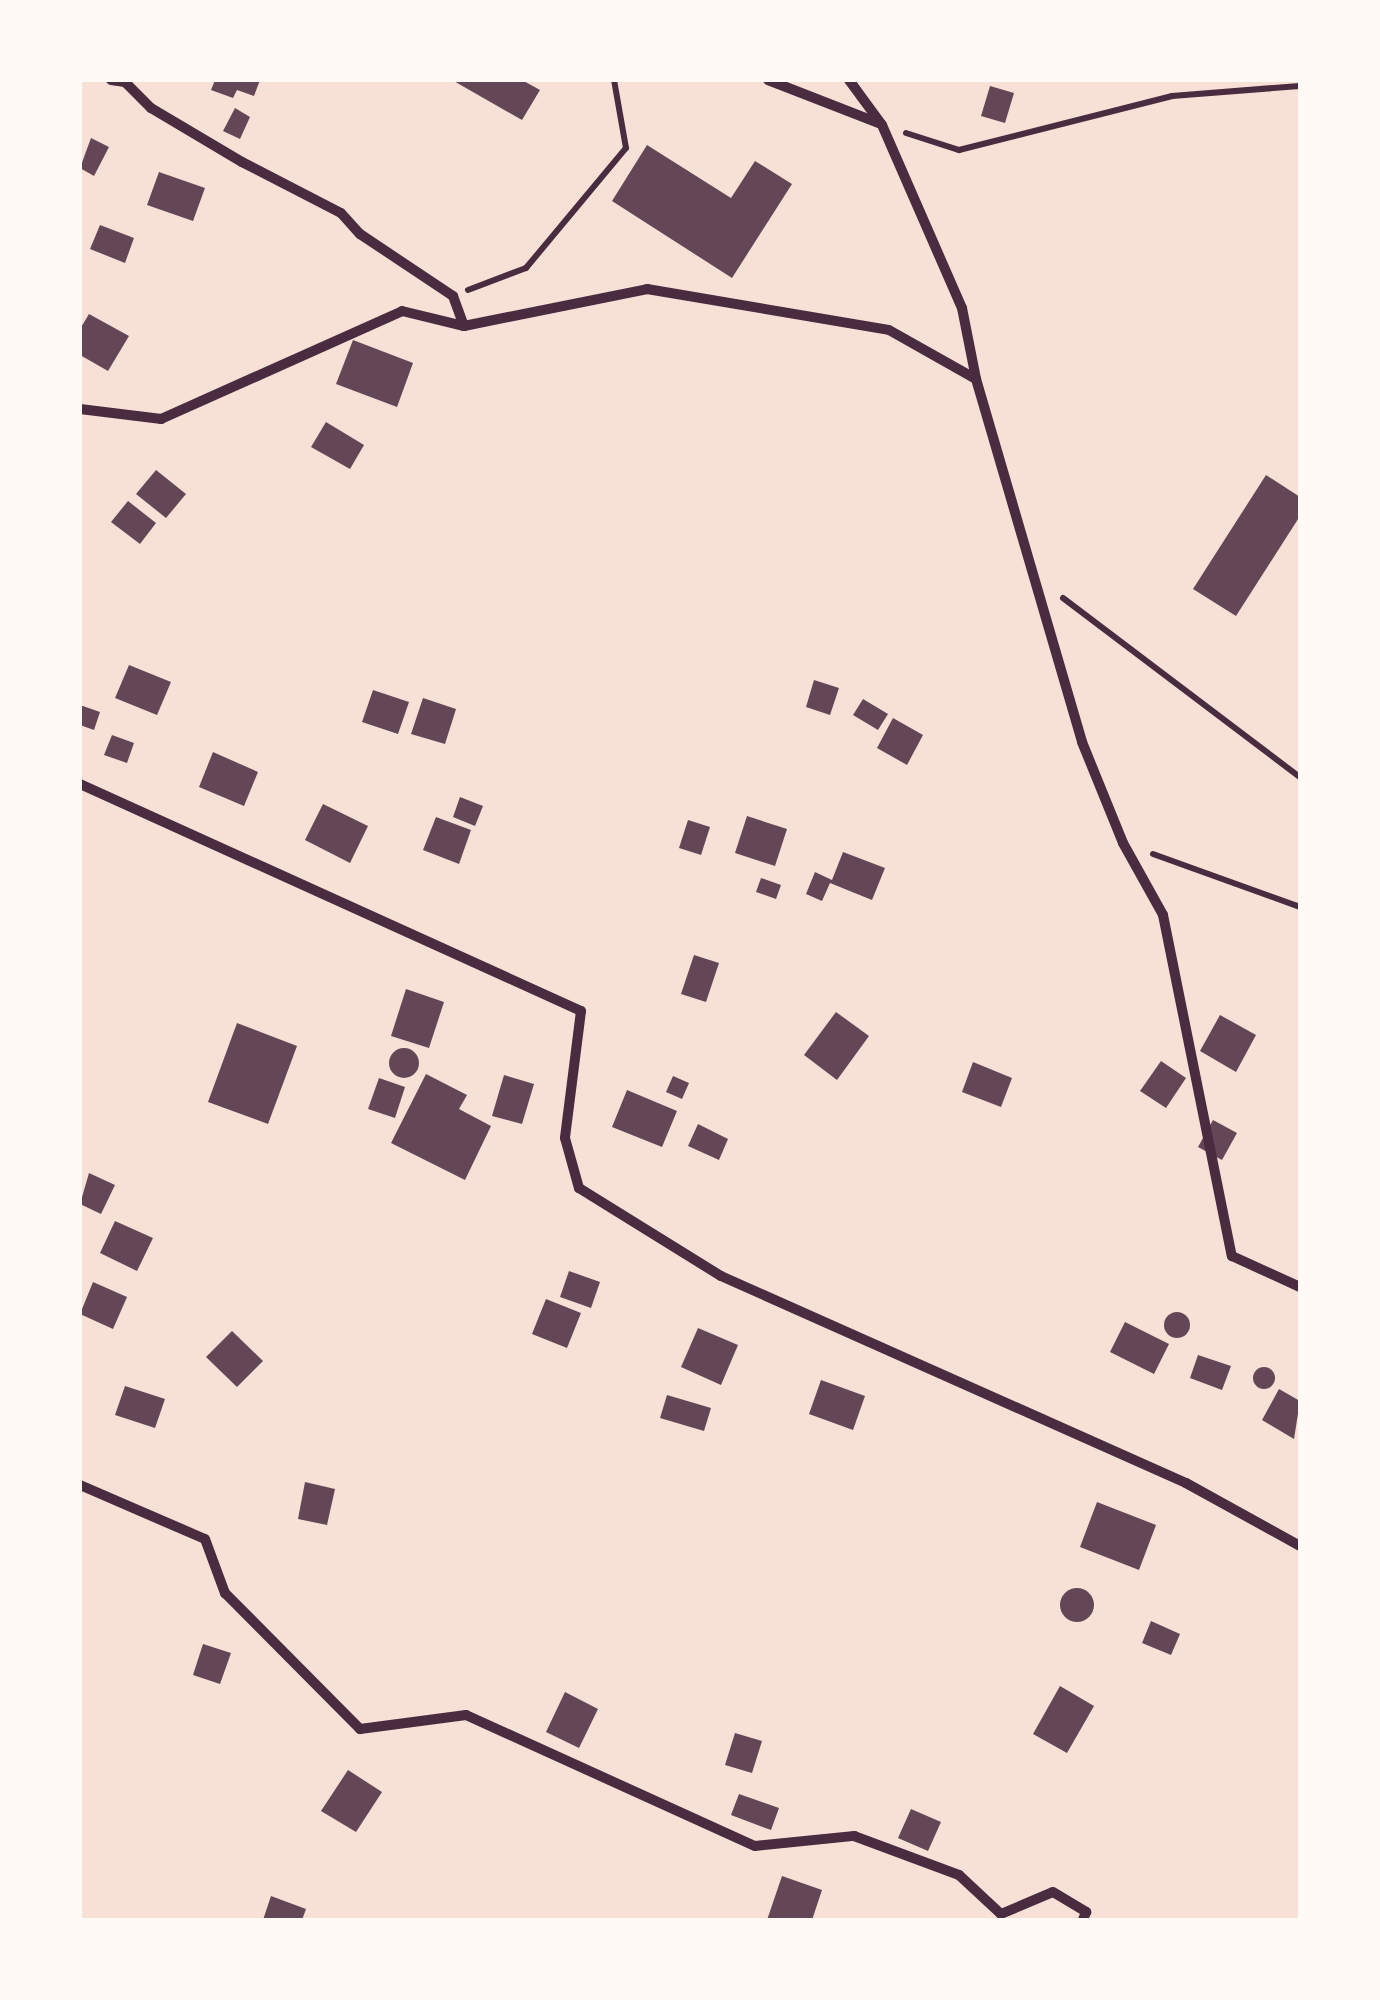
<!DOCTYPE html>
<html>
<head>
<meta charset="utf-8">
<style>
	body { margin:0 }
	#map { position:relative; width:1380px; height:2000px; overflow:hidden; background:#f7e1d7; font-family:Figtree,sans-serif }
	div>[style] { position:absolute }
	.building>* { inset:0; background:#644757 }
	.round { border-radius:50% }
	.path>* { height:6px; margin:-3px; padding:0 3px; transform-origin:3px; border-radius:3px; background:#4a2c40 }
	.minor>* { height:10px; margin:-5px; padding:0 5px; transform-origin:5px; border-radius:5px; background:#4a2c40 }
	span { translate:-50% -50%; white-space:nowrap; text-align:center; line-height:1.15; -webkit-text-stroke:8px #fffaf5; paint-order:stroke }
	.frame { position:absolute; inset:0; border:82px solid #fffaf5; pointer-events:none }
</style>
</head>
<body>
<div id="map">
	<div class="building">
		<i style="clip-path:polygon(215px 80px,260px 80px,254px 96px,237px 90px,233px 98px,211px 90px)"></i>
		<i style="clip-path:polygon(452px 80px,522px 80px,540px 90px,522px 120px)"></i>
		<i style="clip-path:polygon(990px 86px,1014px 93px,1005px 123px,981px 116px)"></i>
		<i style="clip-path:polygon(235px 108px,250px 117px,240px 139px,223px 131px)"></i>
		<i style="clip-path:polygon(91px 138px,109px 147px,94px 176px,80px 168px)"></i>
		<i style="clip-path:polygon(647px 145px,731px 198px,755px 161px,792px 184px,732px 278px,612px 201px)"></i>
		<i style="clip-path:polygon(159px 172px,205px 188px,193px 221px,147px 205px)"></i>
		<i style="clip-path:polygon(100px 225px,134px 238px,125px 263px,90px 249px)"></i>
		<i style="clip-path:polygon(89px 314px,129px 336px,108px 371px,80px 355px,80px 329px)"></i>
		<i style="clip-path:polygon(353px 340px,413px 363px,397px 407px,336px 384px)"></i>
		<i style="clip-path:polygon(326px 422px,364px 445px,350px 469px,311px 447px)"></i>
		<i style="clip-path:polygon(156px 470px,186px 494px,166px 518px,136px 494px)"></i>
		<i style="clip-path:polygon(1266px 475px,1300px 497px,1300px 516px,1236px 616px,1193px 589px)"></i>
		<i style="clip-path:polygon(128px 501px,156px 523px,140px 544px,111px 522px)"></i>
		<i style="clip-path:polygon(129px 665px,171px 682px,157px 715px,115px 698px)"></i>
		<i style="clip-path:polygon(814px 680px,839px 688px,830px 715px,806px 707px)"></i>
		<i style="clip-path:polygon(373px 690px,409px 702px,398px 734px,362px 722px)"></i>
		<i style="clip-path:polygon(423px 698px,456px 709px,445px 744px,411px 734px)"></i>
		<i style="clip-path:polygon(863px 699px,888px 714px,878px 730px,853px 715px)"></i>
		<i style="clip-path:polygon(80px 705px,100px 712px,94px 730px,80px 725px)"></i>
		<i style="clip-path:polygon(893px 718px,923px 735px,907px 765px,877px 748px)"></i>
		<i style="clip-path:polygon(112px 735px,134px 743px,127px 763px,104px 755px)"></i>
		<i style="clip-path:polygon(213px 752px,258px 772px,244px 806px,199px 787px)"></i>
		<i style="clip-path:polygon(460px 797px,483px 806px,475px 826px,453px 817px)"></i>
		<i style="clip-path:polygon(323px 804px,368px 826px,350px 863px,305px 840px)"></i>
		<i style="clip-path:polygon(747px 816px,787px 829px,775px 866px,735px 853px)"></i>
		<i style="clip-path:polygon(436px 817px,471px 830px,459px 864px,423px 850px)"></i>
		<i style="clip-path:polygon(688px 820px,710px 827px,701px 855px,679px 848px)"></i>
		<i style="clip-path:polygon(843px 852px,885px 868px,872px 900px,830px 883px,822px 901px,806px 894px,815px 872px,832px 880px)"></i>
		<i style="clip-path:polygon(761px 878px,781px 885px,776px 899px,756px 892px)"></i>
		<i style="clip-path:polygon(694px 955px,719px 963px,706px 1002px,681px 994px)"></i>
		<i style="clip-path:polygon(406px 989px,444px 1002px,429px 1048px,391px 1036px)"></i>
		<i style="clip-path:polygon(836px 1012px,869px 1036px,837px 1080px,804px 1055px)"></i>
		<i style="clip-path:polygon(1220px 1015px,1256px 1035px,1236px 1072px,1200px 1051px)"></i>
		<i style="clip-path:polygon(237px 1023px,297px 1046px,268px 1124px,208px 1102px)"></i>
		<i class="round" style="left:389px;top:1048px;width:30px;height:30px"></i>
		<i style="clip-path:polygon(1161px 1061px,1186px 1078px,1166px 1108px,1140px 1091px)"></i>
		<i style="clip-path:polygon(973px 1062px,1012px 1078px,1001px 1107px,962px 1092px)"></i>
		<i style="clip-path:polygon(426px 1074px,467px 1095px,459px 1109px,491px 1126px,465px 1180px,391px 1143px)"></i>
		<i style="clip-path:polygon(504px 1075px,534px 1084px,522px 1124px,492px 1116px)"></i>
		<i style="clip-path:polygon(673px 1076px,689px 1083px,682px 1099px,666px 1092px)"></i>
		<i style="clip-path:polygon(379px 1078px,405px 1087px,395px 1118px,368px 1109px)"></i>
		<i style="clip-path:polygon(627px 1090px,677px 1111px,662px 1147px,612px 1127px)"></i>
		<i style="clip-path:polygon(1213px 1120px,1237px 1133px,1222px 1160px,1198px 1147px)"></i>
		<i style="clip-path:polygon(698px 1124px,728px 1139px,719px 1160px,688px 1146px)"></i>
		<i style="clip-path:polygon(89px 1173px,115px 1185px,101px 1214px,80px 1204px)"></i>
		<i style="clip-path:polygon(115px 1221px,153px 1238px,137px 1271px,100px 1253px)"></i>
		<i style="clip-path:polygon(569px 1271px,600px 1282px,591px 1308px,560px 1297px)"></i>
		<i style="clip-path:polygon(93px 1282px,127px 1297px,113px 1329px,80px 1314px)"></i>
		<i style="clip-path:polygon(546px 1299px,581px 1313px,567px 1348px,532px 1334px)"></i>
		<i class="round" style="left:1164px;top:1312px;width:26px;height:26px"></i>
		<i style="clip-path:polygon(1125px 1322px,1169px 1344px,1154px 1374px,1110px 1352px)"></i>
		<i style="clip-path:polygon(698px 1328px,738px 1345px,721px 1385px,681px 1367px)"></i>
		<i style="clip-path:polygon(232px 1331px,263px 1361px,237px 1387px,206px 1357px)"></i>
		<i style="clip-path:polygon(1198px 1355px,1231px 1366px,1222px 1390px,1190px 1378px)"></i>
		<i class="round" style="left:1253px;top:1367px;width:22px;height:22px"></i>
		<i style="clip-path:polygon(821px 1380px,865px 1396px,853px 1430px,809px 1414px)"></i>
		<i style="clip-path:polygon(125px 1386px,165px 1399px,155px 1428px,115px 1415px)"></i>
		<i style="clip-path:polygon(1279px 1389px,1300px 1401px,1294px 1439px,1262px 1420px)"></i>
		<i style="clip-path:polygon(667px 1395px,711px 1408px,704px 1431px,660px 1418px)"></i>
		<i style="clip-path:polygon(305px 1482px,335px 1489px,327px 1525px,298px 1519px)"></i>
		<i style="clip-path:polygon(1097px 1502px,1156px 1525px,1139px 1570px,1080px 1547px)"></i>
		<i class="round" style="left:1060px;top:1588px;width:34px;height:34px"></i>
		<i style="clip-path:polygon(1151px 1621px,1180px 1634px,1171px 1655px,1142px 1643px)"></i>
		<i style="clip-path:polygon(203px 1644px,231px 1653px,220px 1684px,193px 1675px)"></i>
		<i style="clip-path:polygon(1060px 1686px,1094px 1706px,1067px 1753px,1033px 1734px)"></i>
		<i style="clip-path:polygon(565px 1692px,598px 1709px,579px 1748px,546px 1732px)"></i>
		<i style="clip-path:polygon(735px 1733px,762px 1741px,752px 1773px,725px 1765px)"></i>
		<i style="clip-path:polygon(348px 1770px,382px 1792px,356px 1832px,321px 1811px)"></i>
		<i style="clip-path:polygon(739px 1794px,779px 1808px,771px 1830px,731px 1815px)"></i>
		<i style="clip-path:polygon(911px 1809px,941px 1822px,928px 1851px,898px 1838px)"></i>
		<i style="clip-path:polygon(782px 1876px,822px 1890px,812px 1920px,767px 1920px)"></i>
		<i style="clip-path:polygon(271px 1896px,306px 1909px,302px 1920px,263px 1920px)"></i>
	</div>
	<div class="path">
		<i style="left:906px;top:133px;width:56px;rotate:17.8deg"></i>
		<i style="left:959px;top:150px;width:220px;rotate:-14.2deg"></i>
		<i style="left:1172px;top:96px;width:128px;rotate:-4.5deg"></i>
		<i style="left:468px;top:290px;width:62px;rotate:-20.8deg"></i>
		<i style="left:526px;top:268px;width:156px;rotate:-50.2deg"></i>
		<i style="left:626px;top:148px;width:69px;rotate:-100deg"></i>
		<i style="left:1063px;top:598px;width:297px;rotate:37.1deg"></i>
		<i style="left:1153px;top:854px;width:156px;rotate:19.8deg"></i>
	</div>
	<div class="minor">
		<i style="left:111px;top:80px;width:14px;rotate:8deg"></i>
		<i style="left:125px;top:82px;width:37px;rotate:45deg"></i>
		<i style="left:151px;top:108px;width:106px;rotate:30.7deg"></i>
		<i style="left:242px;top:162px;width:111px;rotate:27.3deg"></i>
		<i style="left:341px;top:213px;width:28px;rotate:48deg"></i>
		<i style="left:360px;top:234px;width:112px;rotate:33.7deg"></i>
		<i style="left:453px;top:296px;width:32px;rotate:70deg"></i>
		<i style="left:768px;top:80px;width:121px;rotate:21.3deg"></i>
		<i style="left:849px;top:80px;width:56px;rotate:53.7deg"></i>
		<i style="left:882px;top:125px;width:200px;rotate:66.4deg"></i>
		<i style="left:962px;top:308px;width:72px;rotate:78.8deg"></i>
		<i style="left:976px;top:379px;width:378px;rotate:73.7deg"></i>
		<i style="left:1082px;top:742px;width:109px;rotate:67.9deg"></i>
		<i style="left:1123px;top:843px;width:82px;rotate:60.9deg"></i>
		<i style="left:1163px;top:915px;width:348px;rotate:78.6deg"></i>
		<i style="left:1232px;top:1256px;width:75px;rotate:24.5deg"></i>
		<i style="left:80px;top:409px;width:82px;rotate:7deg"></i>
		<i style="left:161px;top:419px;width:264px;rotate:-24.1deg"></i>
		<i style="left:402px;top:311px;width:64px;rotate:13.6deg"></i>
		<i style="left:464px;top:326px;width:187px;rotate:-11.4deg"></i>
		<i style="left:647px;top:289px;width:245px;rotate:9.6deg"></i>
		<i style="left:889px;top:330px;width:100px;rotate:29.4deg"></i>
		<i style="left:80px;top:784px;width:550px;rotate:24.37deg"></i>
		<i style="left:581px;top:1011px;width:128px;rotate:97.2deg"></i>
		<i style="left:565px;top:1138px;width:52px;rotate:74.4deg"></i>
		<i style="left:579px;top:1188px;width:167px;rotate:31.8deg"></i>
		<i style="left:721px;top:1276px;width:509px;rotate:24deg"></i>
		<i style="left:1186px;top:1483px;width:130px;rotate:28.9deg"></i>
		<i style="left:80px;top:1485px;width:136px;rotate:23.4deg"></i>
		<i style="left:205px;top:1539px;width:58px;rotate:69.7deg"></i>
		<i style="left:225px;top:1593px;width:192px;rotate:45.2deg"></i>
		<i style="left:360px;top:1729px;width:107px;rotate:-7.5deg"></i>
		<i style="left:466px;top:1715px;width:317px;rotate:24.4deg"></i>
		<i style="left:755px;top:1846px;width:100px;rotate:-5.8deg"></i>
		<i style="left:854px;top:1836px;width:112px;rotate:20.4deg"></i>
		<i style="left:959px;top:1875px;width:57px;rotate:42.9deg"></i>
		<i style="left:1001px;top:1914px;width:56px;rotate:-22.9deg"></i>
		<i style="left:1053px;top:1892px;width:39px;rotate:31deg"></i>
		<i style="left:1086px;top:1912px;width:9px;rotate:111deg"></i>
	</div>
	<div class="frame"></div>
</div>
</body>
</html>
